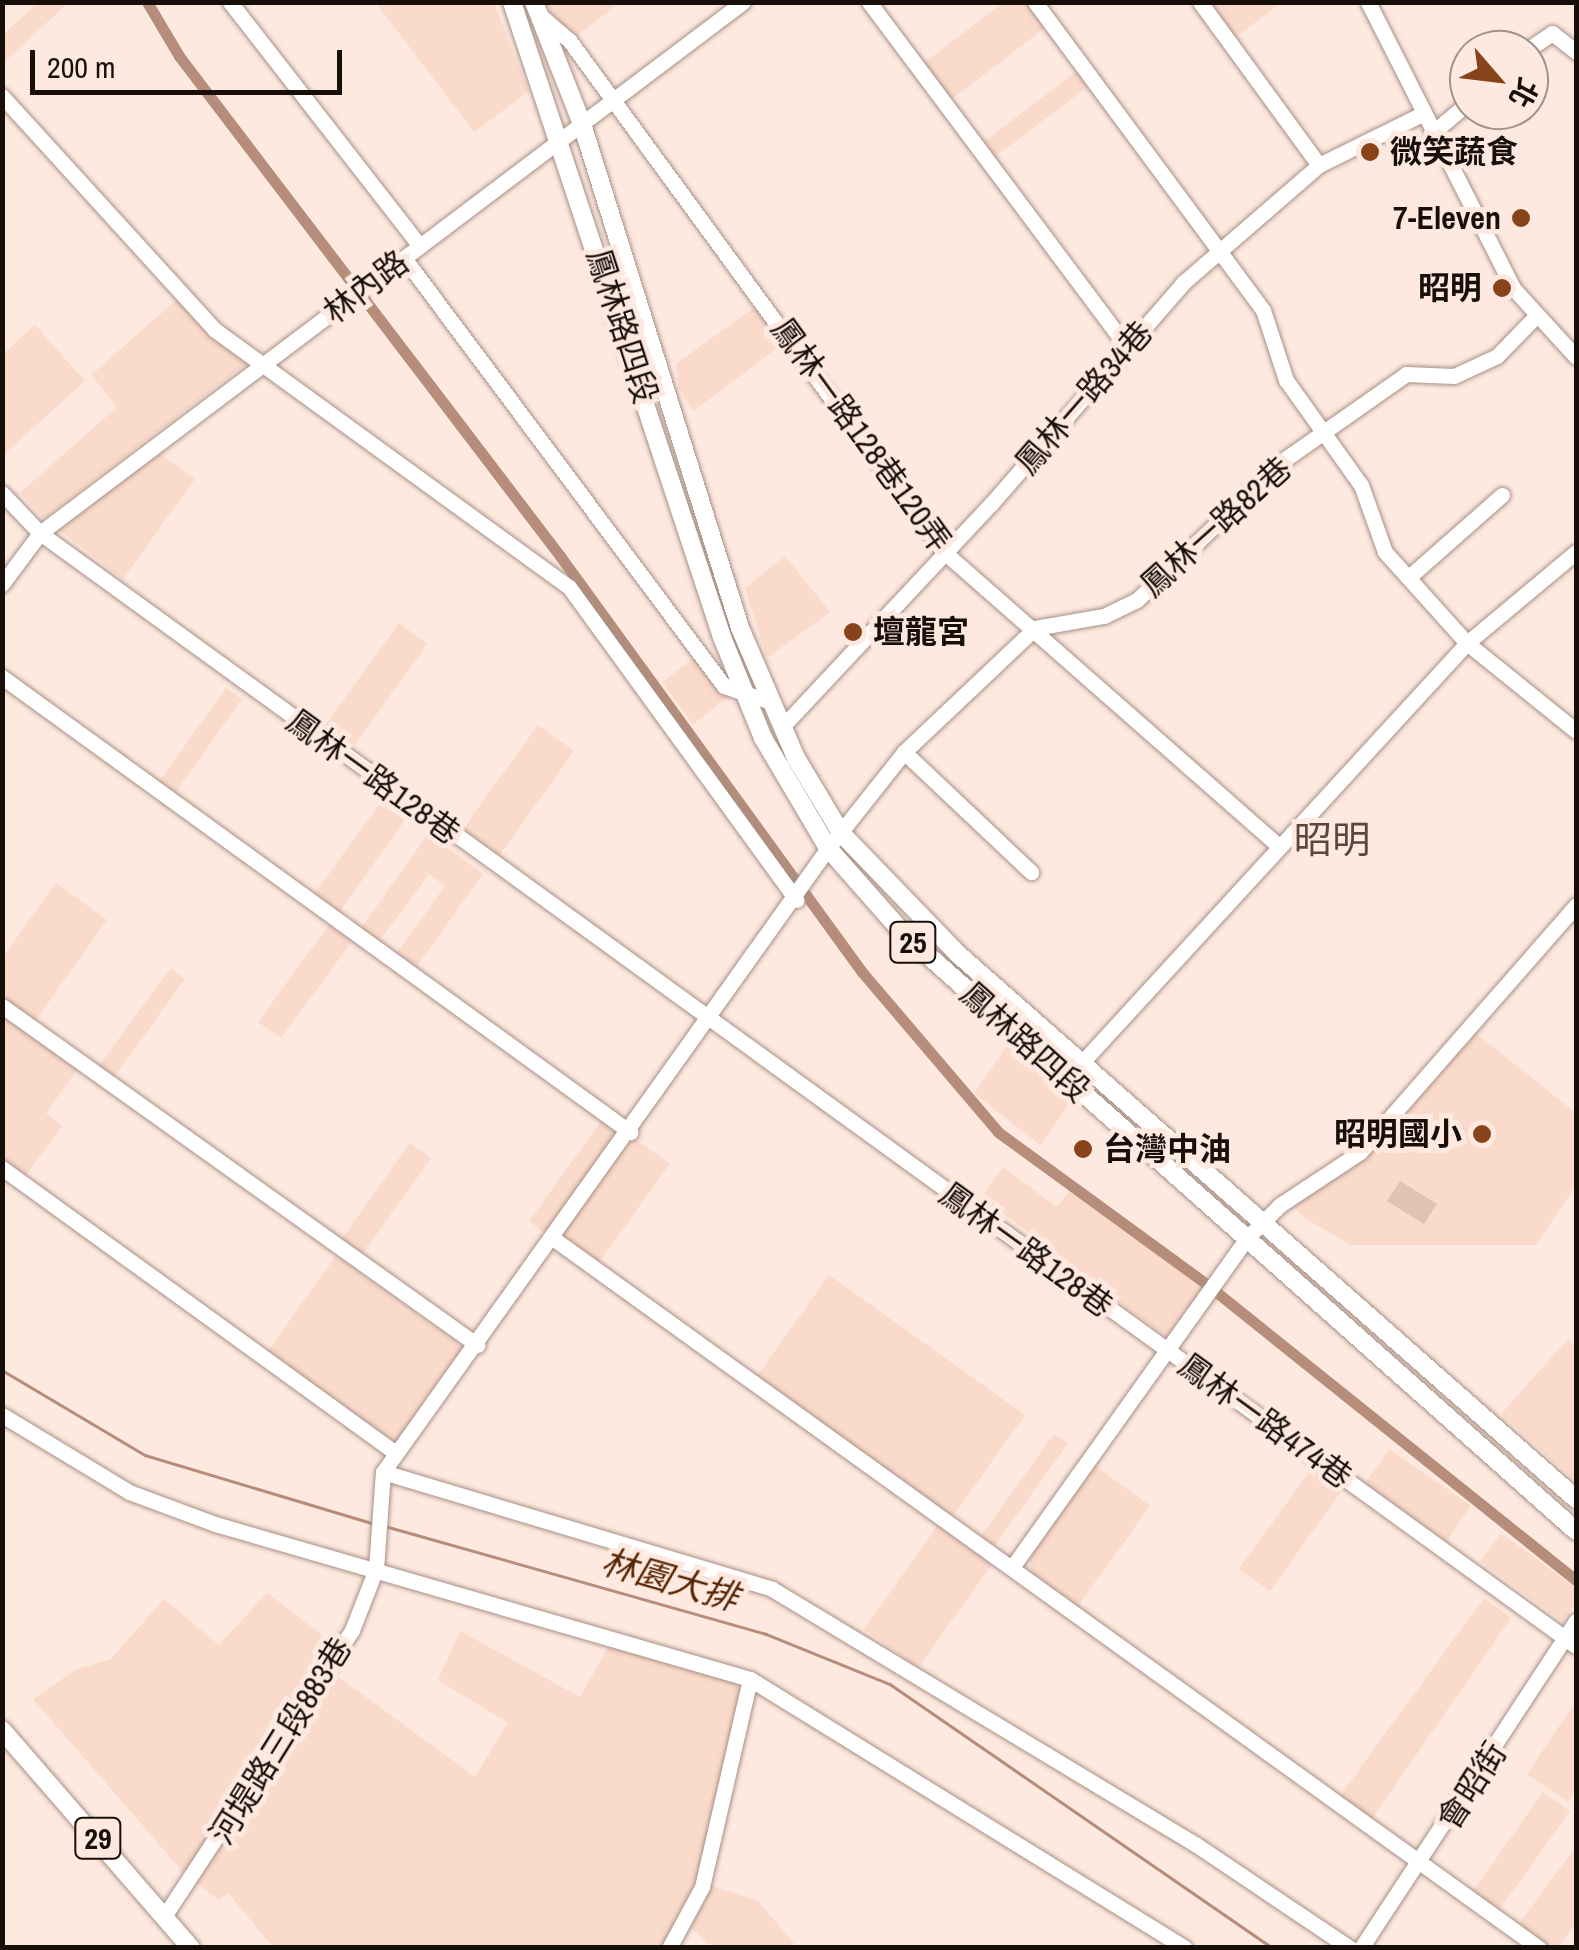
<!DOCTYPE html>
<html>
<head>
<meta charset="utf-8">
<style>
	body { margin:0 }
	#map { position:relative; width:1579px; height:1950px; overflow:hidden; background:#fde9df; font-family:"Archivo Narrow","Noto Sans TC",sans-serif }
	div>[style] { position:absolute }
	.built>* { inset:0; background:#fadaca }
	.green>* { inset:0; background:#e0c3b5 }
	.stream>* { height:2.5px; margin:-1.25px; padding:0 1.25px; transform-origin:1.25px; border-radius:1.25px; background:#b58d7a }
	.canal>* { height:11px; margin:-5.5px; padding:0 5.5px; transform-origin:5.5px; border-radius:5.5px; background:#b58d7a }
	.roads { filter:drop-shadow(0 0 2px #a79085) drop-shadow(0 0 2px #a79085) }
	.minor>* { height:15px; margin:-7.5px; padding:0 7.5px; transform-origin:7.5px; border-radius:7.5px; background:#fff }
	.major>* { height:18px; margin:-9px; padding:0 9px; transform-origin:9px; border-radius:9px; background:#fff }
	.dots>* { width:28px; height:28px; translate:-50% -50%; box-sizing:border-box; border:5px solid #fde9df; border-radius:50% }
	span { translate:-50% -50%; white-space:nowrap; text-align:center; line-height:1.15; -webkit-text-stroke:10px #fde9df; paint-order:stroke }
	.shield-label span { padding:2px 8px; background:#fde9df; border:2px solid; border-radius:8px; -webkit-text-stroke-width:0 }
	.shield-label { font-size:30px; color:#180f0b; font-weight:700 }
	.poi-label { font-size:32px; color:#180f0b; font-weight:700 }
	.left { translate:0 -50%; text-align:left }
	.right { translate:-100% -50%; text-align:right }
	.street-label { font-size:32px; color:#180f0b }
	.water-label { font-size:35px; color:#572504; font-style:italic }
	.quarter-label { font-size:38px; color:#5a463c }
	.frame { position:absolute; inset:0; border:5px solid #180f0b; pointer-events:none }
	.north { position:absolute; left:1449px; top:30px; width:100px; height:100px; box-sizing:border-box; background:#fde9df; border:2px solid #a1928a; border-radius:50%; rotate:118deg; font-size:28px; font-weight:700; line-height:40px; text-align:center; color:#180f0b }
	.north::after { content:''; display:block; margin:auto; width:35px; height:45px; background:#88431a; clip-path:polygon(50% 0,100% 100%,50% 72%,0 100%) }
	.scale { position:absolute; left:30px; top:50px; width:312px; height:45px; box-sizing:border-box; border:5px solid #180f0b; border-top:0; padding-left:12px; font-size:30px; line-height:35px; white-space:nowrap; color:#180f0b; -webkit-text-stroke:8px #fde9df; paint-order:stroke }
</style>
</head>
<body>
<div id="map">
	<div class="built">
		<i style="clip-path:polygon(37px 3px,68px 3px,3px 63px,3px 35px)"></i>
		<i style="clip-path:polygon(376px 3px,494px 3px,529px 91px,474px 132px)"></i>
		<i style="clip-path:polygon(545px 3px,619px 3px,566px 44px)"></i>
		<i style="clip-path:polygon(1003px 3px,1034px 3px,1050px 24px,952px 99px,924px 63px)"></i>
		<i style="clip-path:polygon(1215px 3px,1281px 3px,1233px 39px,1209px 7px)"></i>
		<i style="clip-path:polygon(1082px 67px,1094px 82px,995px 157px,984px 142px)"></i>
		<i style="clip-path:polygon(182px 295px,251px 360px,43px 519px,20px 493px,117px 407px,91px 375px)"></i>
		<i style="clip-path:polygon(759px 304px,787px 341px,693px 411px,679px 389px,676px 364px)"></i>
		<i style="clip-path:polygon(35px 325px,85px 381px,3px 455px,3px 354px)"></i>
		<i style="clip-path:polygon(150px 447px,195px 479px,123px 579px,50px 523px)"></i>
		<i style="clip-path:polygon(785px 556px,830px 612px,767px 658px,745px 588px)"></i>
		<i style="clip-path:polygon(399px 623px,427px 644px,353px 747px,324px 727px)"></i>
		<i style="clip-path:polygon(701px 653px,731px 695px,693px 724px,662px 682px)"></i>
		<i style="clip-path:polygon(226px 688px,242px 699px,172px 797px,156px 786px)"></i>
		<i style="clip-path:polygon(538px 725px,574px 751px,496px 860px,460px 833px)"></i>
		<i style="clip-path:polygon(380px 803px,405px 820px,338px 914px,313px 896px)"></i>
		<i style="clip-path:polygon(428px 834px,483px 874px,414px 970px,395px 956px,445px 886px,429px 874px,383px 936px,374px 941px,359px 931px)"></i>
		<i style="clip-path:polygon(56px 883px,107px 920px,33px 1024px,3px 1002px,3px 957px)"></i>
		<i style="clip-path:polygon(329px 925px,352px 941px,281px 1038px,258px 1022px)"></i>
		<i style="clip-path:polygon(171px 968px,185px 979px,113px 1078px,98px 1067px)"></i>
		<i style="clip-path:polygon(3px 1010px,80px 1066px,46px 1113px,62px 1126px,25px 1177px,3px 1161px)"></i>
		<i style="clip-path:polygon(1474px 1032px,1576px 1113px,1576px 1185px,1536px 1245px,1351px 1245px,1303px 1217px,1293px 1205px,1369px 1154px)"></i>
		<i style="clip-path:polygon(1007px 1046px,1072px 1100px,1040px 1145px,974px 1093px)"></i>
		<i style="clip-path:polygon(601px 1122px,619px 1135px,546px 1234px,529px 1221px)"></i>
		<i style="clip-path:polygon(631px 1136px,670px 1164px,596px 1266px,557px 1238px)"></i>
		<i style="clip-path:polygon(410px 1143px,431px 1158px,359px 1259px,338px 1244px)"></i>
		<i style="clip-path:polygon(1003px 1167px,1057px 1207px,1075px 1184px,1204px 1288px,1166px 1337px,981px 1197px)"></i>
		<i style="clip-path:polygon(336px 1256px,464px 1348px,395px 1445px,267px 1352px)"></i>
		<i style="clip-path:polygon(829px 1275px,1025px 1415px,950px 1520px,754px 1380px)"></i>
		<i style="clip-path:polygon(1568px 1339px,1576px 1347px,1576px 1482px,1501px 1414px)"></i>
		<i style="clip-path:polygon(1054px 1434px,1068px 1443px,995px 1545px,981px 1536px)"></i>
		<i style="clip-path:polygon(1389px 1449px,1471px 1506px,1446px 1542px,1364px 1485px)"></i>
		<i style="clip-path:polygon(1093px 1464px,1150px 1506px,1075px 1610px,1030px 1577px,1031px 1550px)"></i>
		<i style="clip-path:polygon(1312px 1468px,1343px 1489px,1270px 1591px,1239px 1569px)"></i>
		<i style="clip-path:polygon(938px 1525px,992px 1564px,918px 1668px,864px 1629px)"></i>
		<i style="clip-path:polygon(1501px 1533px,1576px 1588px,1576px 1603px,1563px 1622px,1480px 1561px)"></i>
		<i style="clip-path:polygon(267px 1593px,339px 1648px,332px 1672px,475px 1777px,508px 1723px,438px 1680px,460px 1631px,580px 1697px,612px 1640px,735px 1680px,742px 1696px,706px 1884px,758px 1901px,797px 1947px,711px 1947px,684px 1921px,669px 1947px,273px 1947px,228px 1893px,219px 1900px,184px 1873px,33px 1699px,77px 1669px,111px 1659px,164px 1599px,219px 1645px)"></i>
		<i style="clip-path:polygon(1484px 1598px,1511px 1618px,1369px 1823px,1337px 1800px)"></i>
		<i style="clip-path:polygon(1576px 1701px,1576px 1789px,1568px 1802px,1527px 1774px)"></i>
		<i style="clip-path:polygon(1543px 1792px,1570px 1811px,1497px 1913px,1471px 1894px)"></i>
		<i style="clip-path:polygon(1576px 1846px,1576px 1923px,1558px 1947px,1545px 1947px,1517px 1927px)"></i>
	</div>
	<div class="green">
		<i style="clip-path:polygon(1400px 1181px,1437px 1204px,1424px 1224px,1387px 1201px)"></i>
	</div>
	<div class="stream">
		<i style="left:2px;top:1370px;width:166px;rotate:30.7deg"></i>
		<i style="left:145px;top:1455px;width:237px;rotate:16.7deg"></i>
		<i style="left:385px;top:1526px;width:396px;rotate:15.8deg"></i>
		<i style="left:766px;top:1634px;width:134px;rotate:22deg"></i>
		<i style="left:890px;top:1684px;width:464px;rotate:34.6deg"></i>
	</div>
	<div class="canal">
		<i style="left:147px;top:2px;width:63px;rotate:59.3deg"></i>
		<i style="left:179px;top:56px;width:629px;rotate:52.69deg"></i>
		<i style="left:560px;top:556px;width:514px;rotate:54.02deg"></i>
		<i style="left:862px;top:972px;width:210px;rotate:49.6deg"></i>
		<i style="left:998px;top:1132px;width:256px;rotate:36.1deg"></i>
		<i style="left:1205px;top:1283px;width:475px;rotate:38.7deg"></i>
	</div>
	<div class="roads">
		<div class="minor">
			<i style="left:230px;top:2px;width:309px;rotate:52.1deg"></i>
			<i style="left:869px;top:2px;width:432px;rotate:53.2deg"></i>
			<i style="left:1035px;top:2px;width:383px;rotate:53.5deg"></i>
			<i style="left:1263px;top:310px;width:74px;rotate:71.8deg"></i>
			<i style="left:1286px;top:380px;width:129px;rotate:54.5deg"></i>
			<i style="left:1361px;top:485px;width:71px;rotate:70.3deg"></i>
			<i style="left:1385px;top:552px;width:122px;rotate:48deg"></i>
			<i style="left:1467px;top:643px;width:140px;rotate:38.9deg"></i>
			<i style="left:1200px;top:2px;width:202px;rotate:53.9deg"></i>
			<i style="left:1368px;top:2px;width:321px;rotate:63.1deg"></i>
			<i style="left:1513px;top:288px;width:93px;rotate:47.6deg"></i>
			<i style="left:541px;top:16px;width:37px;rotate:41deg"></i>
			<i style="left:569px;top:40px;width:633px;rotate:53.8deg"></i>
			<i style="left:943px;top:551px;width:446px;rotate:41.3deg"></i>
			<i style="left:1527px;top:50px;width:30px;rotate:-34deg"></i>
			<i style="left:1552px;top:33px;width:31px;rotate:38deg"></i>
			<i style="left:2px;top:96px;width:316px;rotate:47.7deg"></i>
			<i style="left:215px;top:330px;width:437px;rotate:36deg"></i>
			<i style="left:569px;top:587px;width:387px;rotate:54deg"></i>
			<i style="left:1431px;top:134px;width:50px;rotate:-40.1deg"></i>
			<i style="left:404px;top:258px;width:534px;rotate:53.22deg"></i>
			<i style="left:724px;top:686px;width:50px;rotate:18.8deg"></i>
			<i style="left:2px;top:493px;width:55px;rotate:46.5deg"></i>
			<i style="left:40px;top:533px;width:1897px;rotate:35.93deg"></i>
			<i style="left:1409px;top:577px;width:124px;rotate:-41.4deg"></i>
			<i style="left:2px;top:584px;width:64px;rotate:-53.3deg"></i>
			<i style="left:40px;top:533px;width:881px;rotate:-37.07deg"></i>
			<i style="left:2px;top:677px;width:776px;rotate:35.92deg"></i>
			<i style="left:782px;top:727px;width:306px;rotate:-46.9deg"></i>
			<i style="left:991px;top:504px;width:294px;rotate:-49deg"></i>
			<i style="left:1184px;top:282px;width:179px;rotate:-40.9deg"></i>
			<i style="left:1319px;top:165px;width:115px;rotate:-26.3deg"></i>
			<i style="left:904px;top:752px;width:175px;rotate:43.4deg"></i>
			<i style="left:2px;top:1006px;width:584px;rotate:35.51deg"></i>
			<i style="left:1075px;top:1070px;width:580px;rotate:-47.45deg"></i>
			<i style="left:1467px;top:643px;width:142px;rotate:-39.9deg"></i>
			<i style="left:2px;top:1168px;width:486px;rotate:35.9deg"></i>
			<i style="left:554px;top:1239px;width:1214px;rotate:35.75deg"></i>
			<i style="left:2px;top:1415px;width:149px;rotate:31.2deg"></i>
			<i style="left:129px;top:1492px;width:92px;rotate:20.4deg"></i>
			<i style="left:215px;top:1524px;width:557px;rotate:16.16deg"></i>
			<i style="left:750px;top:1679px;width:511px;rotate:31.73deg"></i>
			<i style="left:383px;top:1472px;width:406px;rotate:16.7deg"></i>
			<i style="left:772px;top:1589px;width:494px;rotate:31.1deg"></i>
			<i style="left:1195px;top:1844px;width:187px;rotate:33.9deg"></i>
			<i style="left:1013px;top:1566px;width:402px;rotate:-54.5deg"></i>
			<i style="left:1246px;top:1239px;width:48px;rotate:-45deg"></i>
			<i style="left:1280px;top:1205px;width:96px;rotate:-33.5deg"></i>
			<i style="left:1360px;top:1152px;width:328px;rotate:-48.8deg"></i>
			<i style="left:165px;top:1915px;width:341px;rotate:-56.7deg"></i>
			<i style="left:352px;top:1630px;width:66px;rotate:-68.5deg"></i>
			<i style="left:376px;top:1569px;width:97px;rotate:-85.9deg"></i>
			<i style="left:383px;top:1472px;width:766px;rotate:-54.51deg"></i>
			<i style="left:828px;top:848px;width:122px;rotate:-51.6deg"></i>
			<i style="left:904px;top:752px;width:180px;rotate:-43.4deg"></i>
			<i style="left:1035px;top:628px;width:70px;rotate:-9.9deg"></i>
			<i style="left:1104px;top:616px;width:37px;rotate:-26deg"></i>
			<i style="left:1137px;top:600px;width:199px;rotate:-43.8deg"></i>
			<i style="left:1281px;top:462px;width:153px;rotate:-35.1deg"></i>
			<i style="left:1406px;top:374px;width:48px;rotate:2.4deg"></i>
			<i style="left:1454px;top:376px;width:47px;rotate:-24.9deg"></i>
			<i style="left:1497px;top:356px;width:56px;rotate:-45.7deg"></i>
			<i style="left:669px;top:1948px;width:69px;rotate:-61.6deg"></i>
			<i style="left:702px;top:1887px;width:213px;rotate:-77deg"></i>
			<i style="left:1361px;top:1948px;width:391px;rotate:-56.7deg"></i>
		</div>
		<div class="major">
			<i style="left:512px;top:2px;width:669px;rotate:71.7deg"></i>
			<i style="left:722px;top:637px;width:109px;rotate:67.9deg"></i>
			<i style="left:763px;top:738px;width:128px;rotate:59.4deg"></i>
			<i style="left:828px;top:848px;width:113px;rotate:48.6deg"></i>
			<i style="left:903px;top:933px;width:900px;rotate:41.62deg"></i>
			<i style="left:534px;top:2px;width:131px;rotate:68.5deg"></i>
			<i style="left:582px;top:124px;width:528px;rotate:72.59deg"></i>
			<i style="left:740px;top:628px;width:142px;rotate:66.7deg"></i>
			<i style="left:796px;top:758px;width:87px;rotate:59deg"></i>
			<i style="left:841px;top:833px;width:170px;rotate:46deg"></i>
			<i style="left:959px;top:955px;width:823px;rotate:41.4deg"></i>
			<i style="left:2px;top:1730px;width:289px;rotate:49.1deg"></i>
		</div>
	</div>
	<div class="dots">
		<i style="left:1370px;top:152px;background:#88431a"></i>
		<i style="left:1521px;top:218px;background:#88431a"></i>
		<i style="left:1502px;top:288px;background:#88431a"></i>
		<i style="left:853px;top:632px;background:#88431a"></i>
		<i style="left:1482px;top:1134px;background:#88431a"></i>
		<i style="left:1083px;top:1149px;background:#88431a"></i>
	</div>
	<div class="shield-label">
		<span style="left:913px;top:942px">25</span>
		<span style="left:98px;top:1838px">29</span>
	</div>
	<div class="poi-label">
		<span class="left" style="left:1390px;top:152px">微笑蔬食</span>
		<span class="right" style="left:1501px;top:218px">7-Eleven</span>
		<span class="right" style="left:1482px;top:288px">昭明</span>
		<span class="left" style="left:873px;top:632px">壇龍宮</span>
		<span class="right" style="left:1462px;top:1134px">昭明國小</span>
		<span class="left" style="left:1103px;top:1149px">台灣中油</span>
	</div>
	<div class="street-label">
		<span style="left:366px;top:287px;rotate:-37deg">林內路</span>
		<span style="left:622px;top:326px;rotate:72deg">鳳林路四段</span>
		<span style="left:1084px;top:398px;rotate:-49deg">鳳林一路34巷</span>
		<span style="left:861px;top:435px;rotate:54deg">鳳林一路128巷120弄</span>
		<span style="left:1216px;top:527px;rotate:-42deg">鳳林一路82巷</span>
		<span style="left:373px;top:777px;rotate:36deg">鳳林一路128巷</span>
		<span style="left:1025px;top:1042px;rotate:42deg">鳳林路四段</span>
		<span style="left:1026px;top:1250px;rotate:36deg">鳳林一路128巷</span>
		<span style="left:1265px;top:1421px;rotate:36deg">鳳林一路474巷</span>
		<span style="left:281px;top:1741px;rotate:-58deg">河堤路三段883巷</span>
		<span style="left:1472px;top:1786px;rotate:-57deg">會昭街</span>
	</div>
	<div class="water-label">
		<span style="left:670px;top:1580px;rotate:16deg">林園大排</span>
	</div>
	<div class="quarter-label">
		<span style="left:1332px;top:840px">昭明</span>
	</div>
	<div class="frame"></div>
	<div class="north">北</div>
	<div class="scale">200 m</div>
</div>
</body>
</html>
